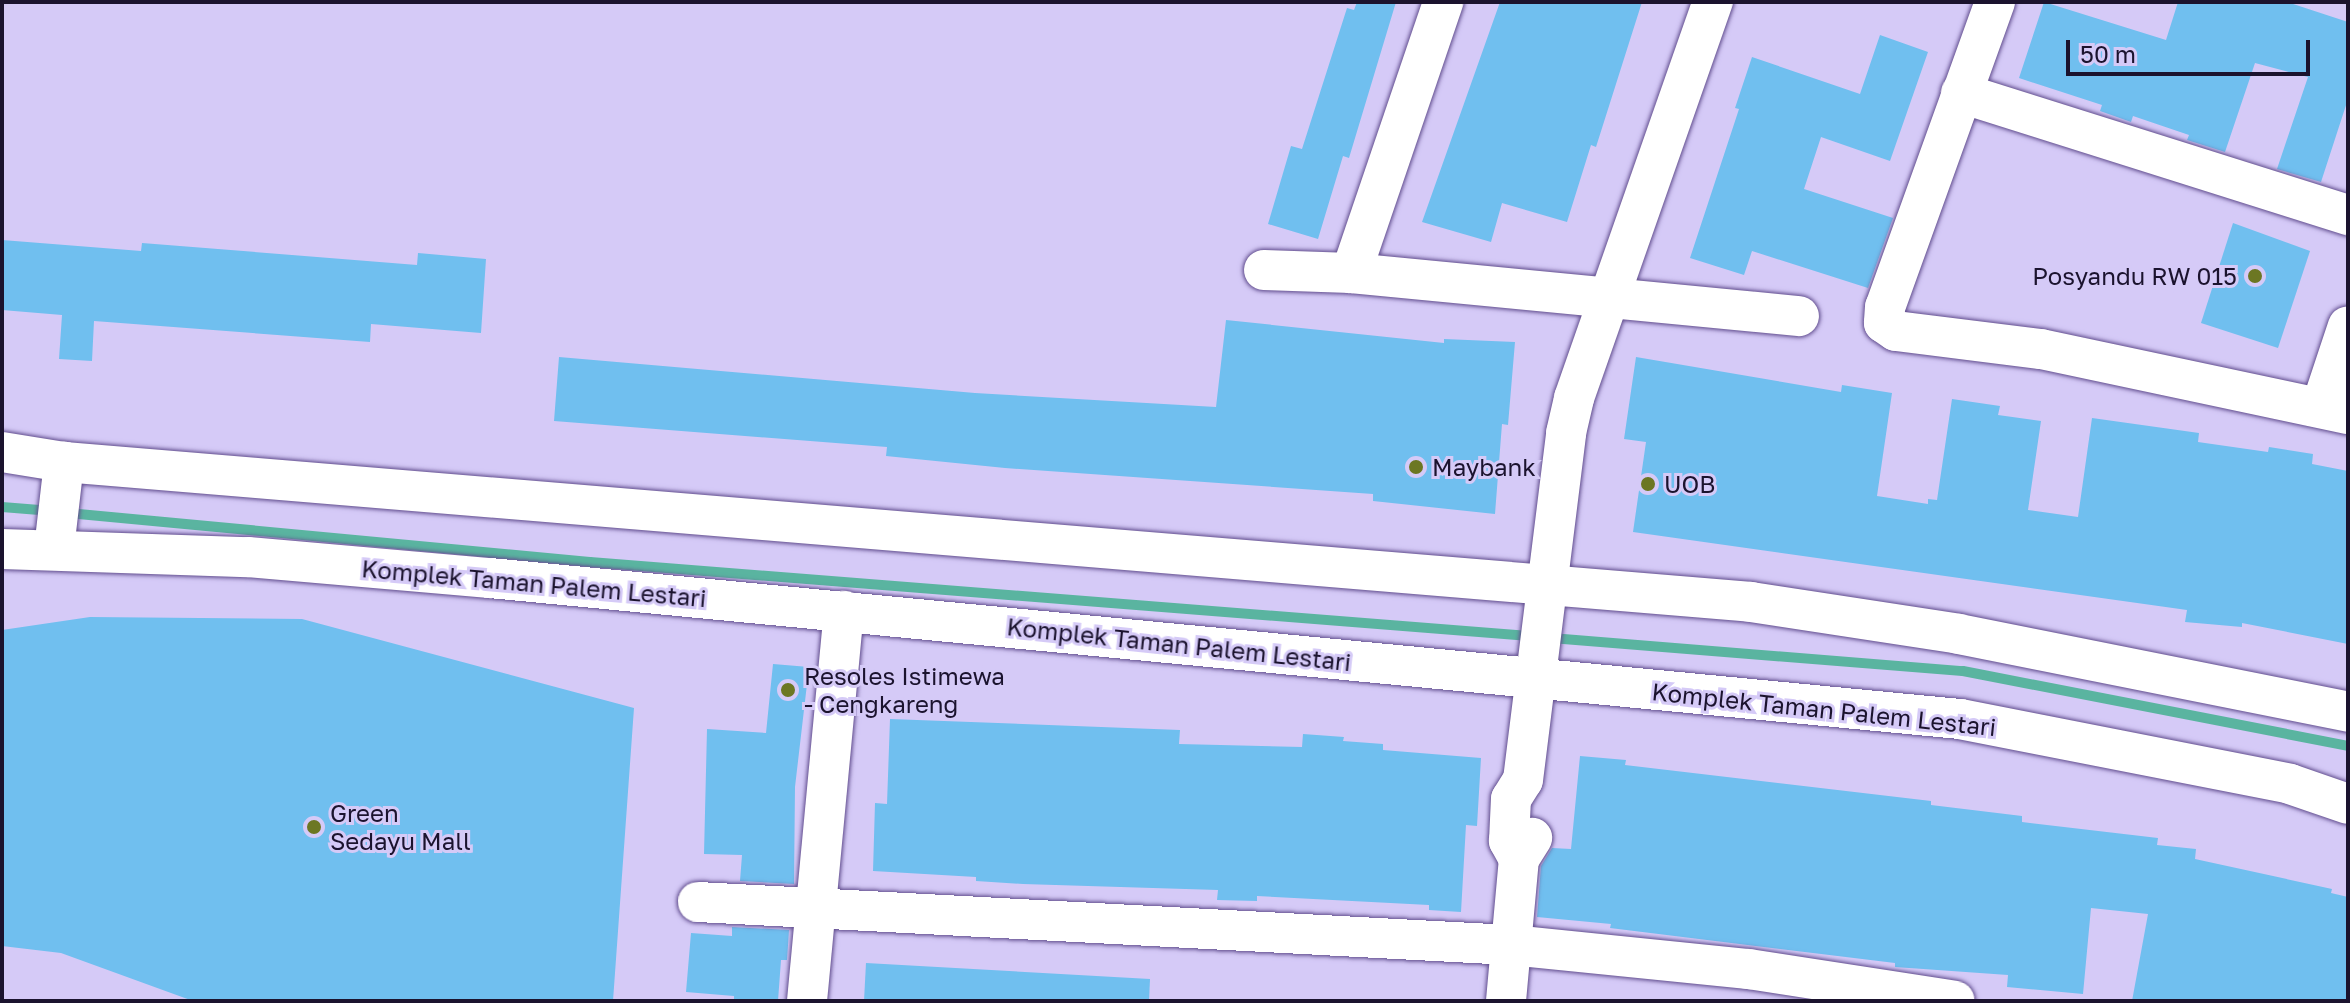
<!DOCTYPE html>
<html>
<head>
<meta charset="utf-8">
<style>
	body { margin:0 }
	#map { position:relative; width:2350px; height:1003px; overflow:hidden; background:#d5caf7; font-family:"Golos Text",sans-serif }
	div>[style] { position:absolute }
	.stream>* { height:10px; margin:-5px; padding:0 5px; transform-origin:5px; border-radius:5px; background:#5ab4a0 }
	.building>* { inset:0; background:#70bfef }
	.roads { filter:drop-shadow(0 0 2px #614d8e) drop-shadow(0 0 2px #614d8e) }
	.minor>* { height:40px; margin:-20px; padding:0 20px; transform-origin:20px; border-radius:20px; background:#fff }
	.dots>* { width:22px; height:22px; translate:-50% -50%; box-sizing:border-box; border:4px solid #d5caf7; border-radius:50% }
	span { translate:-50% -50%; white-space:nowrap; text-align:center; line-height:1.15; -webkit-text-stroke:6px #d5caf7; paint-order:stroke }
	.poi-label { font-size:24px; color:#1b132e }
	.right { translate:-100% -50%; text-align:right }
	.left { translate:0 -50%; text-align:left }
	.street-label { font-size:24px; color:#1b132e }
	.frame { position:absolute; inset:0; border:4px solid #1b132e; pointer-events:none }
	.scale { position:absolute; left:2066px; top:40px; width:244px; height:36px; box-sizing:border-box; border:4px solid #1b132e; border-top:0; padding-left:10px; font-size:24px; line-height:28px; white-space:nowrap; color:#1b132e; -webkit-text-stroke:6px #d5caf7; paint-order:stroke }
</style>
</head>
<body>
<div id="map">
	<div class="stream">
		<i style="left:2px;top:507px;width:50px;rotate:4.6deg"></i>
		<i style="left:68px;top:513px;width:524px;rotate:5.36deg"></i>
		<i style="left:590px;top:562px;width:944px;rotate:4.5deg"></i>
		<i style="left:1551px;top:638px;width:413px;rotate:4.6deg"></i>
		<i style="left:1963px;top:671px;width:392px;rotate:11deg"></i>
	</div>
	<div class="building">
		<i style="clip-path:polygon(1357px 2px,1396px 2px,1349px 158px,1343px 156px,1318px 239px,1268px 224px,1291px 146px,1302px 149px,1347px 8px,1354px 10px)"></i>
		<i style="clip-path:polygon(1500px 2px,1642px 2px,1596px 147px,1591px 145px,1567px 222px,1502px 203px,1491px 242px,1422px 222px)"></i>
		<i style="clip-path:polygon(2044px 2px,2166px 40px,2178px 2px,2287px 2px,2348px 22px,2348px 99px,2321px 182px,2277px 169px,2308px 77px,2255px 63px,2225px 152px,2187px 140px,2189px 135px,2133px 116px,2131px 122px,2100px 111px,2102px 105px,2019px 78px)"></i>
		<i style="clip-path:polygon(1880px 35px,1928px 52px,1890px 161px,1821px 137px,1804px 189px,1893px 218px,1868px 288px,1752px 251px,1744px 275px,1690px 258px,1739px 109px,1735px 108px,1752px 57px,1860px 94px)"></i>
		<i style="clip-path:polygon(2233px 223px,2310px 251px,2278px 348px,2201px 323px)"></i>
		<i style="clip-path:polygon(2px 240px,141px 251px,142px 243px,417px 265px,418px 253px,486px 259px,481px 333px,371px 324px,370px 342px,94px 321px,92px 361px,59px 359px,62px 315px,2px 310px)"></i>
		<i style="clip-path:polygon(1226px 320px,1444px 343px,1444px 339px,1515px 342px,1508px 425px,1502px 424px,1495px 514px,1373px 501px,1373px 494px,1005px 468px,886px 456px,887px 447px,554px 421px,559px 357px,975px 393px,1216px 407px)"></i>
		<i style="clip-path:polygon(1636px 357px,1841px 392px,1842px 385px,1892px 393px,1877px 496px,1928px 504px,1928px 499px,1937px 500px,1952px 399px,2000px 406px,1998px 415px,2041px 421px,2028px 510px,2078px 517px,2092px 418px,2199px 433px,2198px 442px,2268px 452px,2269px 447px,2313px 454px,2312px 464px,2348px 471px,2348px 644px,2242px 623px,2242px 627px,2185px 622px,2187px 610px,1633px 532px,1646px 442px,1624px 439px)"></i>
		<i style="clip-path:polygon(90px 617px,302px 619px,634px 708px,613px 1001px,193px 1001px,61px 953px,2px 946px,2px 630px)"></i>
		<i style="clip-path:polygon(773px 664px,809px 667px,795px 787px,794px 884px,740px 881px,742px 855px,704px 854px,707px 729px,766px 733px)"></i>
		<i style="clip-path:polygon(890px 719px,1180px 730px,1179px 744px,1302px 747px,1303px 734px,1344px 737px,1343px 741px,1383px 744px,1383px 750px,1481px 758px,1477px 826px,1466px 825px,1461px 912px,1429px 910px,1429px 905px,1257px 896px,1257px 901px,1217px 900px,1218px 890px,1023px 884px,976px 881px,976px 877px,873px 871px,875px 803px,887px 804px)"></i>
		<i style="clip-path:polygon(1580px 756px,1626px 760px,1625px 765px,1931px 801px,1931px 805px,2022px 816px,2022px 822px,2158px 838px,2157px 845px,2196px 849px,2195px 859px,2332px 889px,2331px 893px,2348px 897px,2348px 1001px,2132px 1001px,2148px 914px,2091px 908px,2083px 994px,2007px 987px,2008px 975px,1895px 967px,1895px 963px,1610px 928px,1611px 924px,1537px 917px,1541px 866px,1552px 848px,1571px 849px)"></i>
		<i style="clip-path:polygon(732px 927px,789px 930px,787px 960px,781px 960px,778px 1001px,734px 1001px,734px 996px,686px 992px,691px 933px,732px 936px)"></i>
		<i style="clip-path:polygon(866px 963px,1150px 979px,1149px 1001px,864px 1001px)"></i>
	</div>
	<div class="roads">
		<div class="minor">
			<i style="left:1995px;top:2px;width:324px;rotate:109.8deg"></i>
			<i style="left:1885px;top:307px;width:16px;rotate:94deg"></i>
			<i style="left:1884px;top:323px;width:14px;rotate:34deg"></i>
			<i style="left:1896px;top:331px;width:146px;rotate:7.1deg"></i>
			<i style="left:2041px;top:349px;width:314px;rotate:12deg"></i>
			<i style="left:1961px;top:93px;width:406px;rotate:17.5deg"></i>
			<i style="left:1264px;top:270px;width:87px;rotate:2deg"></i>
			<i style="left:1351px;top:273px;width:450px;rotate:5.5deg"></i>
			<i style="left:1351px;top:273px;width:286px;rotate:-71.2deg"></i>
			<i style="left:2321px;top:407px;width:85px;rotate:-71.6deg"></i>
			<i style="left:2px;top:452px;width:63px;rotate:9.2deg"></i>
			<i style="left:64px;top:462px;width:1693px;rotate:4.74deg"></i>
			<i style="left:1751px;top:602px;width:210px;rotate:8.7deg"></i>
			<i style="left:1959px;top:634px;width:397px;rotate:11.3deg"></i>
			<i style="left:2px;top:549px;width:246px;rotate:1.9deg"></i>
			<i style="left:248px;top:557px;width:243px;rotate:5deg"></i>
			<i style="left:490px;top:578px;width:1477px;rotate:5.48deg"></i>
			<i style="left:1960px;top:719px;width:336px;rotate:11.1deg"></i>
			<i style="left:2290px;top:784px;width:61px;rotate:19deg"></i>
			<i style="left:54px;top:549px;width:88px;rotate:-83.4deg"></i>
			<i style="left:1519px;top:859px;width:21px;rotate:-119deg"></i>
			<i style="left:1509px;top:841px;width:42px;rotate:-87.3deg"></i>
			<i style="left:1511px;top:799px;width:22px;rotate:-58deg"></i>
			<i style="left:1523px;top:780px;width:350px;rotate:-82.9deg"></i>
			<i style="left:1566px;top:433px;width:36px;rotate:-77deg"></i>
			<i style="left:1574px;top:398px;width:420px;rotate:-70.7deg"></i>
			<i style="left:698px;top:902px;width:814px;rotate:3.03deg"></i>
			<i style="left:1511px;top:945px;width:239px;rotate:5.8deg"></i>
			<i style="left:1749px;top:969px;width:208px;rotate:8.8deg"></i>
			<i style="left:807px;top:1001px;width:392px;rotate:-84.6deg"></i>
			<i style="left:1506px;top:1001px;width:143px;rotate:-84.8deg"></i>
			<i style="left:1519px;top:859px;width:25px;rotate:-58deg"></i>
		</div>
	</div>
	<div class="dots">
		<i style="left:2255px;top:276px;background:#6c7723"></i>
		<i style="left:1416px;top:467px;background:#6c7723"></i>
		<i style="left:1648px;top:484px;background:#6c7723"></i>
		<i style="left:788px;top:690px;background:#6c7723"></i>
		<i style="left:314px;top:827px;background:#6c7723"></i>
	</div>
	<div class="poi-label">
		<span class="right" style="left:2237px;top:276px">Posyandu RW 015</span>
		<span class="left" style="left:1432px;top:467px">Maybank</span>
		<span class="left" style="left:1664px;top:484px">UOB</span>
		<span class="left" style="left:804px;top:690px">Resoles Istimewa<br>- Cengkareng</span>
		<span class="left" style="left:330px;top:827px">Green<br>Sedayu Mall</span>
	</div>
	<div class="street-label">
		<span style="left:534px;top:583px;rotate:5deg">Komplek Taman Palem Lestari</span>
		<span style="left:1179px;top:644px;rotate:6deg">Komplek Taman Palem Lestari</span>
		<span style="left:1824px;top:709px;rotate:6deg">Komplek Taman Palem Lestari</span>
	</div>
	<div class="frame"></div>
	<div class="scale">50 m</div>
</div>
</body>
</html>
